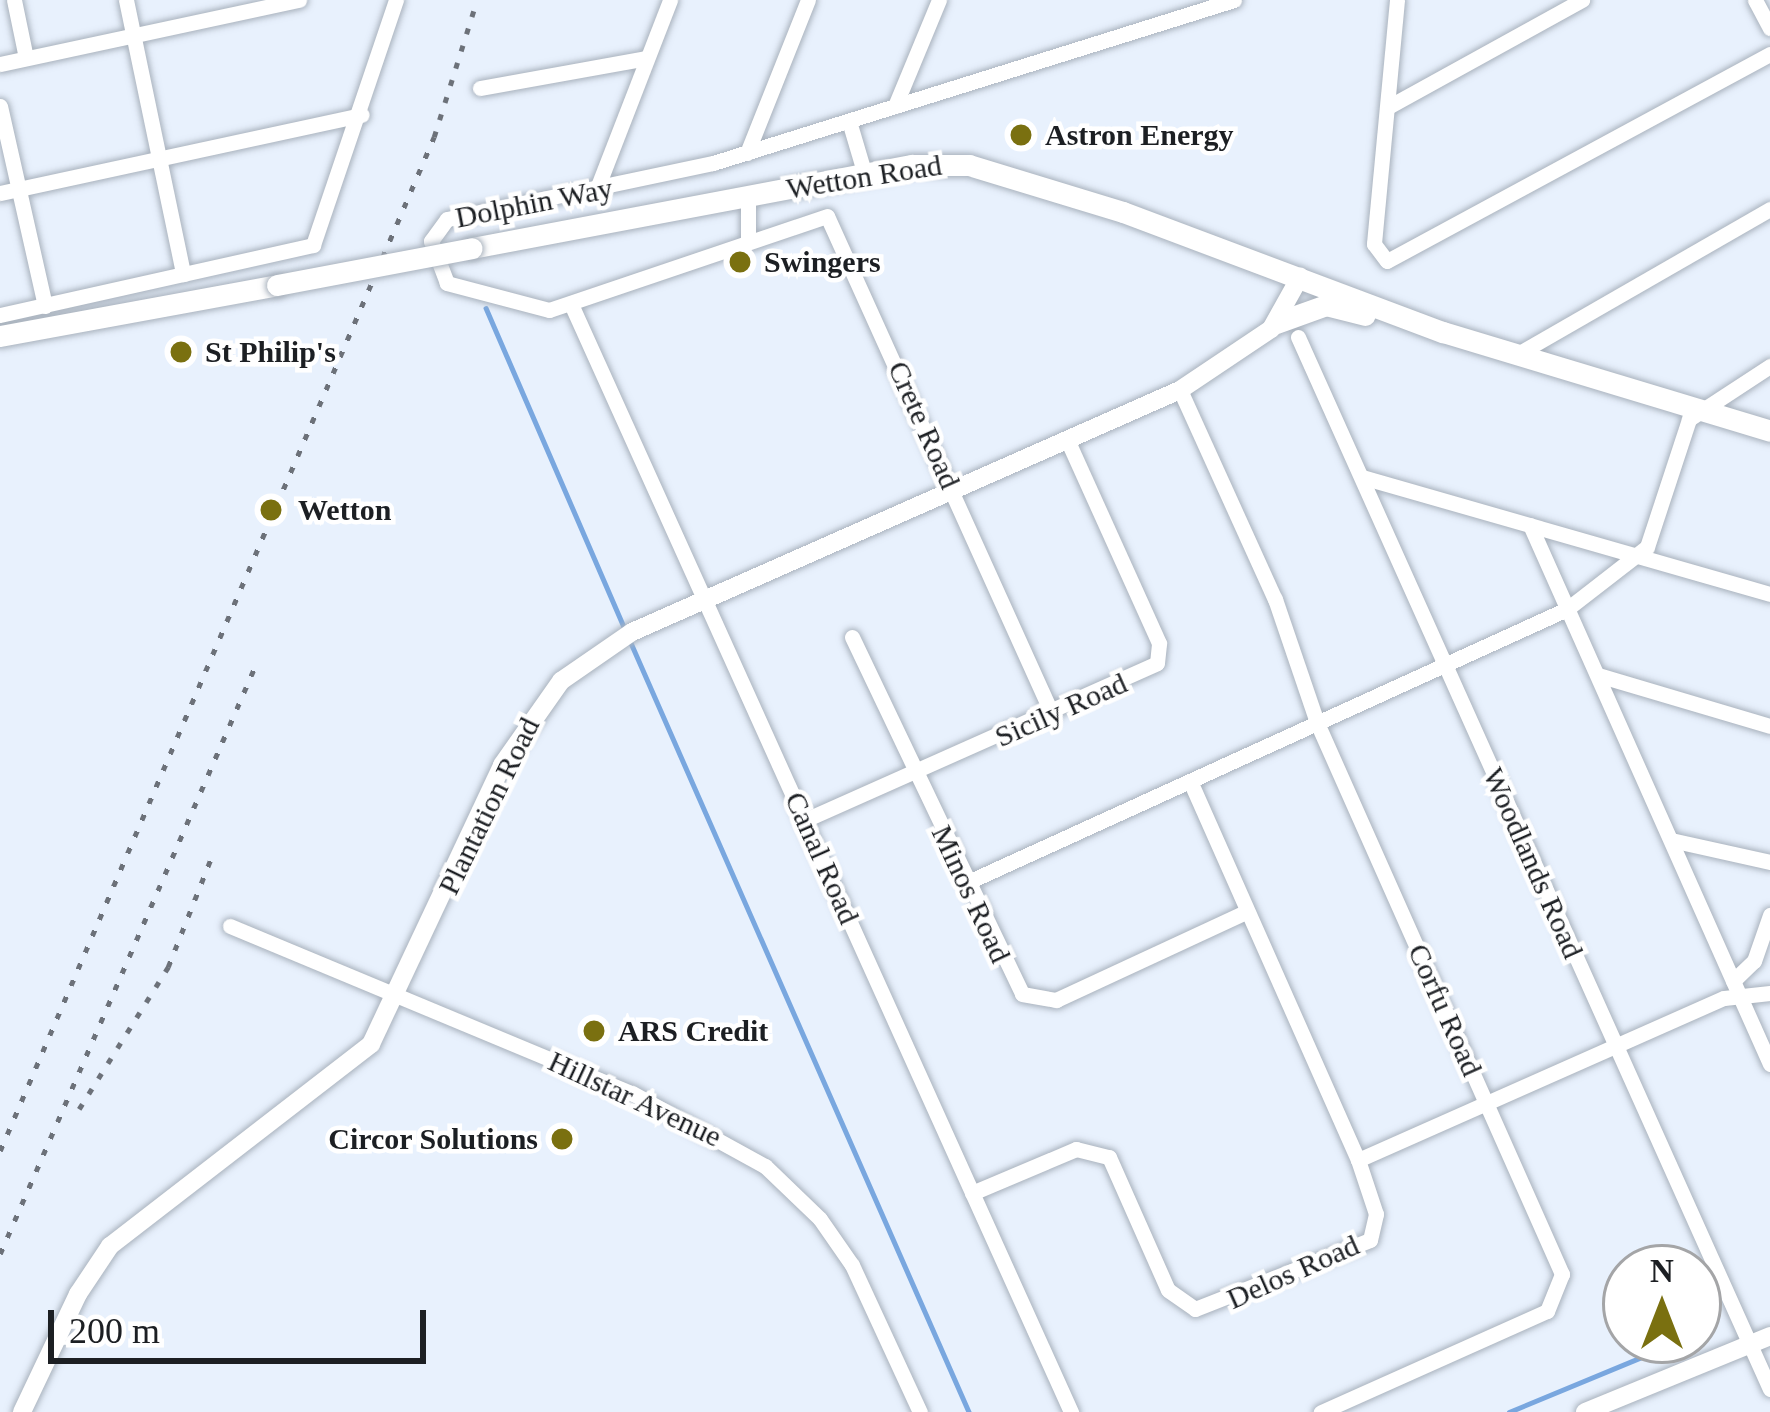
<!DOCTYPE html>
<html>
<head>
<meta charset="utf-8">
<style>
	body { margin:0 }
	#map { position:relative; width:1770px; height:1412px; overflow:hidden; background:#e8f1fd; font-family:"Times New Roman",serif }
	div>[style] { position:absolute }
	.stream>* { height:4.5px; margin:-2.25px; padding:0 2.25px; transform-origin:2.25px; border-radius:2.25px; background:#79a7df }
	.roads { filter:drop-shadow(0 0 3px #a9b2bd) drop-shadow(0 0 3px #a9b2bd) }
	.minor>* { height:15px; margin:-7.5px; padding:0 7.5px; transform-origin:7.5px; border-radius:7.5px; background:#fff }
	.tertiary>* { height:18px; margin:-9px; padding:0 9px; transform-origin:9px; border-radius:9px; background:#fff }
	.secondary>* { height:21px; margin:-10.5px; padding:0 10.5px; transform-origin:10.5px; border-radius:10.5px; background:#fff }
	.rail>* { height:4.5px; margin-top:-2.25px; transform-origin:0; background:repeating-linear-gradient(90deg,#6c7179 0 6px,transparent 0 18px) }
	.bridges { filter:drop-shadow(0 0 3px #a9b2bd) drop-shadow(0 0 3px #a9b2bd) }
	.secondary-bridge>* { height:21px; margin:-10.5px; padding:0 10.5px; transform-origin:10.5px; border-radius:10.5px; background:#fff }
	.dots>* { width:33px; height:33px; translate:-50% -50%; box-sizing:border-box; border:6px solid #fff; border-radius:50% }
	span { translate:-50% -50%; white-space:nowrap; text-align:center; line-height:1.15; -webkit-text-stroke:9px #fff; paint-order:stroke }
	.poi-label { font-size:30px; color:#1c1f23; font-weight:700 }
	.left { translate:0 -50%; text-align:left }
	.right { translate:-100% -50%; text-align:right }
	.street-label { font-size:30px; color:#1c1f23 }
	.north { position:absolute; left:1602px; top:1244px; width:120px; height:120px; box-sizing:border-box; background:#fff; border:3px solid #a4a5a7; border-radius:50%; rotate:0deg; font-size:33px; font-weight:700; line-height:48px; text-align:center; color:#1c1f23 }
	.north::after { content:''; display:block; margin:auto; width:42px; height:54px; background:#7a7010; clip-path:polygon(50% 0,100% 100%,50% 72%,0 100%) }
	.scale { position:absolute; left:48px; top:1310px; width:378px; height:54px; box-sizing:border-box; border:6px solid #1c1f23; border-top:0; padding-left:15px; font-size:36px; line-height:42px; white-space:nowrap; color:#1c1f23; -webkit-text-stroke:9px #fff; paint-order:stroke }
</style>
</head>
<body>
<div id="map">
	<div class="stream">
		<i style="left:486px;top:308px;width:348px;rotate:66.6deg"></i>
		<i style="left:631px;top:643px;width:840px;rotate:66.27deg"></i>
		<i style="left:1509px;top:1412px;width:188px;rotate:-22.5deg"></i>
	</div>
	<div class="roads">
		<div class="minor">
			<i style="left:14px;top:0;width:59px;rotate:78.3deg"></i>
			<i style="left:126px;top:0;width:280px;rotate:78.2deg"></i>
			<i style="left:1397px;top:0;width:245px;rotate:95.4deg"></i>
			<i style="left:1374px;top:244px;width:21px;rotate:53deg"></i>
			<i style="left:1387px;top:261px;width:435px;rotate:-28.4deg"></i>
			<i style="left:1755px;top:0;width:32px;rotate:62deg"></i>
			<i style="left:0;top:64px;width:306px;rotate:-12.1deg"></i>
			<i style="left:480px;top:88px;width:169px;rotate:-10.2deg"></i>
			<i style="left:0;top:106px;width:205px;rotate:77.3deg"></i>
			<i style="left:895px;top:106px;width:115px;rotate:-67.5deg"></i>
			<i style="left:1388px;top:107px;width:222px;rotate:-28.9deg"></i>
			<i style="left:849px;top:121px;width:56px;rotate:73.5deg"></i>
			<i style="left:747px;top:153px;width:165px;rotate:-68.3deg"></i>
			<i style="left:596px;top:191px;width:205px;rotate:-68.8deg"></i>
			<i style="left:0;top:193px;width:370px;rotate:-12.2deg"></i>
			<i style="left:748px;top:195px;width:45px;rotate:90deg"></i>
			<i style="left:571px;top:304px;width:1216px;rotate:65.71deg"></i>
			<i style="left:0;top:315px;width:321px;rotate:-12.6deg"></i>
			<i style="left:313px;top:245px;width:259px;rotate:-71.3deg"></i>
			<i style="left:1298px;top:337px;width:1153px;rotate:65.84deg"></i>
			<i style="left:1516px;top:355px;width:293px;rotate:-29.9deg"></i>
			<i style="left:1180px;top:390px;width:230px;rotate:65.6deg"></i>
			<i style="left:1275px;top:599px;width:133px;rotate:71.2deg"></i>
			<i style="left:1318px;top:725px;width:601px;rotate:66.04deg"></i>
			<i style="left:1562px;top:1274px;width:40px;rotate:112deg"></i>
			<i style="left:1547px;top:1311px;width:248px;rotate:155.9deg"></i>
			<i style="left:1362px;top:477px;width:424px;rotate:16deg"></i>
			<i style="left:1530px;top:525px;width:590px;rotate:66deg"></i>
			<i style="left:852px;top:637px;width:395px;rotate:64.5deg"></i>
			<i style="left:1022px;top:994px;width:35px;rotate:10deg"></i>
			<i style="left:1056px;top:1000px;width:206px;rotate:-24.9deg"></i>
			<i style="left:1598px;top:675px;width:179px;rotate:16.5deg"></i>
			<i style="left:1052px;top:714px;width:546px;rotate:-114.31deg"></i>
			<i style="left:827px;top:216px;width:293px;rotate:161.3deg"></i>
			<i style="left:549px;top:310px;width:106px;rotate:-165.2deg"></i>
			<i style="left:447px;top:283px;width:45px;rotate:-110.9deg"></i>
			<i style="left:431px;top:241px;width:27px;rotate:-54deg"></i>
			<i style="left:447px;top:219px;width:272px;rotate:-11.9deg"></i>
			<i style="left:713px;top:163px;width:546px;rotate:-17.37deg"></i>
			<i style="left:805px;top:820px;width:385px;rotate:-24deg"></i>
			<i style="left:1157px;top:663px;width:20px;rotate:-84deg"></i>
			<i style="left:1159px;top:643px;width:222px;rotate:-114.3deg"></i>
			<i style="left:1671px;top:840px;width:101px;rotate:12.5deg"></i>
			<i style="left:968px;top:882px;width:658px;rotate:-24.5deg"></i>
			<i style="left:1567px;top:609px;width:101px;rotate:-37.8deg"></i>
			<i style="left:1647px;top:547px;width:135px;rotate:-71.8deg"></i>
			<i style="left:1689px;top:419px;width:97px;rotate:-33.2deg"></i>
			<i style="left:230px;top:926px;width:435px;rotate:22.6deg"></i>
			<i style="left:632px;top:1093px;width:152px;rotate:28.8deg"></i>
			<i style="left:765px;top:1166px;width:76px;rotate:43.9deg"></i>
			<i style="left:820px;top:1219px;width:56px;rotate:55.2deg"></i>
			<i style="left:852px;top:1265px;width:162px;rotate:65.2deg"></i>
			<i style="left:1733px;top:981px;width:29px;rotate:-44deg"></i>
			<i style="left:1754px;top:961px;width:49px;rotate:-70.8deg"></i>
			<i style="left:1358px;top:1160px;width:400px;rotate:-23.9deg"></i>
			<i style="left:1724px;top:998px;width:46px;rotate:-6.2deg"></i>
			<i style="left:972px;top:1193px;width:113px;rotate:-22.9deg"></i>
			<i style="left:1076px;top:1149px;width:34px;rotate:14deg"></i>
			<i style="left:1109px;top:1157px;width:145px;rotate:66.1deg"></i>
			<i style="left:1168px;top:1290px;width:33px;rotate:35deg"></i>
			<i style="left:1195px;top:1309px;width:188px;rotate:-21.5deg"></i>
			<i style="left:1370px;top:1240px;width:27px;rotate:-77deg"></i>
			<i style="left:1376px;top:1214px;width:57px;rotate:-108.4deg"></i>
			<i style="left:1358px;top:1160px;width:410px;rotate:-113.9deg"></i>
		</div>
		<div class="tertiary">
			<i style="left:22px;top:1412px;width:131px;rotate:-64.6deg"></i>
			<i style="left:78px;top:1294px;width:58px;rotate:-56.3deg"></i>
			<i style="left:110px;top:1246px;width:330px;rotate:-37.7deg"></i>
			<i style="left:371px;top:1044px;width:308px;rotate:-64.8deg"></i>
			<i style="left:502px;top:765px;width:103px;rotate:-54.9deg"></i>
			<i style="left:561px;top:681px;width:86px;rotate:-34.6deg"></i>
			<i style="left:632px;top:632px;width:599px;rotate:-23.83deg"></i>
			<i style="left:1180px;top:390px;width:110px;rotate:-33.8deg"></i>
			<i style="left:1271px;top:329px;width:60px;rotate:-60.9deg"></i>
			<i style="left:1585px;top:1412px;width:200px;rotate:-22.3deg"></i>
		</div>
		<div class="secondary">
			<i style="left:472px;top:248px;width:448px;rotate:-10.7deg"></i>
			<i style="left:912px;top:165px;width:57px"></i>
			<i style="left:969px;top:165px;width:161px;rotate:17deg"></i>
			<i style="left:1123px;top:212px;width:342px;rotate:20.6deg"></i>
			<i style="left:1443px;top:332px;width:342px;rotate:16.8deg"></i>
			<i style="left:1276px;top:323px;width:53px;rotate:-19.8deg"></i>
			<i style="left:1326px;top:305px;width:40px;rotate:14.4deg"></i>
			<i style="left:0;top:336px;width:282px;rotate:-10.4deg"></i>
		</div>
	</div>
	<div class="rail">
		<i style="left:79px;top:1109px;width:168px;rotate:-57.9deg"></i>
		<i style="left:168px;top:967px;width:119px;rotate:-68.4deg"></i>
		<i style="left:0;top:1151px;width:1103px;rotate:-66.83deg"></i>
		<i style="left:434px;top:137px;width:144px;rotate:-72.6deg"></i>
		<i style="left:0;top:1254px;width:643px;rotate:-66.54deg"></i>
	</div>
	<div class="bridges">
		<div class="secondary-bridge">
			<i style="left:277px;top:285px;width:198px;rotate:-10.7deg"></i>
		</div>
	</div>
	<div class="dots">
		<i style="left:1021px;top:135px;background:#7a7010"></i>
		<i style="left:740px;top:262px;background:#7a7010"></i>
		<i style="left:181px;top:352px;background:#7a7010"></i>
		<i style="left:271px;top:510px;background:#7a7010"></i>
		<i style="left:594px;top:1031px;background:#7a7010"></i>
		<i style="left:562px;top:1139px;background:#7a7010"></i>
	</div>
	<div class="poi-label">
		<span class="left" style="left:1045px;top:135px">Astron Energy</span>
		<span class="left" style="left:764px;top:262px">Swingers</span>
		<span class="left" style="left:205px;top:352px">St Philip's</span>
		<span class="left" style="left:298px;top:510px">Wetton</span>
		<span class="left" style="left:618px;top:1031px">ARS Credit</span>
		<span class="right" style="left:538px;top:1139px">Circor Solutions</span>
	</div>
	<div class="street-label">
		<span style="left:864px;top:177px;rotate:-9deg">Wetton Road</span>
		<span style="left:534px;top:203px;rotate:-11deg">Dolphin Way</span>
		<span style="left:924px;top:425px;rotate:66deg">Crete Road</span>
		<span style="left:1061px;top:710px;rotate:-24deg">Sicily Road</span>
		<span style="left:489px;top:806px;rotate:-64deg">Plantation Road</span>
		<span style="left:822px;top:858px;rotate:66deg">Canal Road</span>
		<span style="left:1533px;top:863px;rotate:66deg">Woodlands Road</span>
		<span style="left:971px;top:894px;rotate:65deg">Minos Road</span>
		<span style="left:1445px;top:1010px;rotate:66deg">Corfu Road</span>
		<span style="left:635px;top:1099px;rotate:25deg">Hillstar Avenue</span>
		<span style="left:1293px;top:1272px;rotate:-24deg">Delos Road</span>
	</div>
	<div class="north">N</div>
	<div class="scale">200 m</div>
</div>
</body>
</html>
